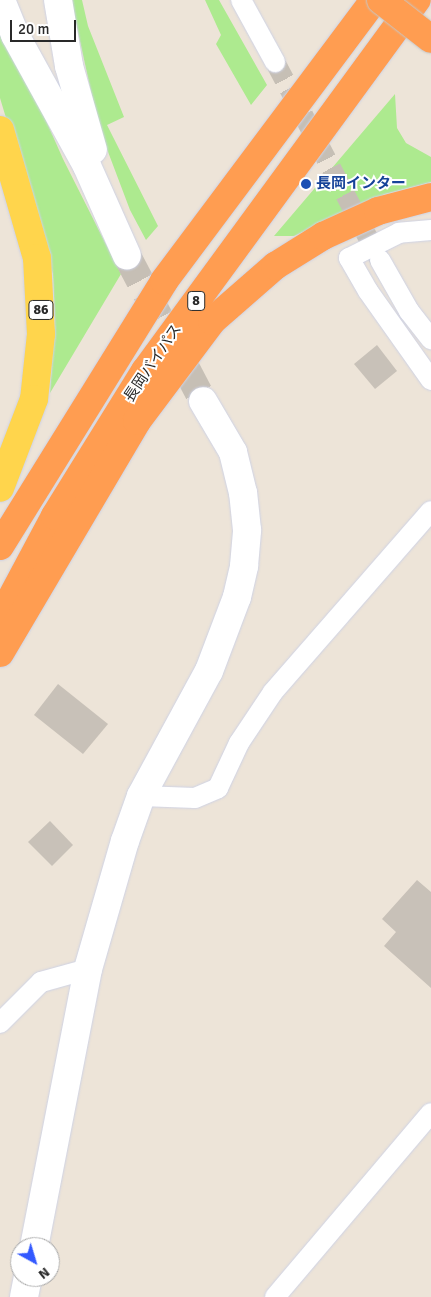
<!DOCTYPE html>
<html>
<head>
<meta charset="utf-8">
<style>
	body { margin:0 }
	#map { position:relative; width:431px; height:1297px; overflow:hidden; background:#ede4d8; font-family:Signika,"Noto Sans JP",sans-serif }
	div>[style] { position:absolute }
	.green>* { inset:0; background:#adea8f }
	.building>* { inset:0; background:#c8c1b8 }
	.street-tunnel>* { height:20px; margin-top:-10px; transform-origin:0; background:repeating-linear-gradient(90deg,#c6bfb5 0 20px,transparent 0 30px) }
	.secondary-tunnel>* { height:28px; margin-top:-14px; transform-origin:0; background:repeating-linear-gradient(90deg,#c6bfb5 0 28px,transparent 0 42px) }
	.roads { filter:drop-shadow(0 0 1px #ced2e4) drop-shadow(0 0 1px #ced2e4) }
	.street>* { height:20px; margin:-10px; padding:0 10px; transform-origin:10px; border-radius:10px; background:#fff }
	.secondary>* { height:28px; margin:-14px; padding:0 14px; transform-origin:14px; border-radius:14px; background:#fff }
	.primary>* { height:28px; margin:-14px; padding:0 14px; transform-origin:14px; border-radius:14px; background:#ffd54c }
	.highway>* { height:28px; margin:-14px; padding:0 14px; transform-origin:14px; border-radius:14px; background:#ff9d51 }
	.bridges { filter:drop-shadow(0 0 1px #c7c7c7) drop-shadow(0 0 1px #c7c7c7) }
	.highway-bridge>* { height:28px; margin:-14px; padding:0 14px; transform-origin:14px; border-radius:14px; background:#ff9d51 }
	.dots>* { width:14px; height:14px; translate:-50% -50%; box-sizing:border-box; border:2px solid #fff; border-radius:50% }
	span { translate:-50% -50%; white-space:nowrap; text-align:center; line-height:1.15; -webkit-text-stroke:4px #fff; paint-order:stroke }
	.shield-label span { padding:1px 4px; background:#fff; border:1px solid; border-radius:4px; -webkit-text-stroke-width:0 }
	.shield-label { font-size:14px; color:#292929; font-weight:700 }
	.transit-label { font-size:15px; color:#164399; font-weight:700 }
	.left { translate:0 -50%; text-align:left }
	.street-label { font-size:15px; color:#292929 }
	.north { position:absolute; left:10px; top:1237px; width:50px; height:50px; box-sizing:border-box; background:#fff; border:1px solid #a9a9a9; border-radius:50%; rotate:141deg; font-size:14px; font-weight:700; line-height:20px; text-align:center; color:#292929 }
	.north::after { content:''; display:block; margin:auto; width:18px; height:22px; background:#3359ff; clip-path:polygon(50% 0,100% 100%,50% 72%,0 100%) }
	.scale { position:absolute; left:10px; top:20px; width:66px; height:22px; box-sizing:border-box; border:2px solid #292929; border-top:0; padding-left:6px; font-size:15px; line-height:18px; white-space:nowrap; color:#292929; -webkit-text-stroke:4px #fff; paint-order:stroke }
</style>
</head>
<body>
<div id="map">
	<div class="green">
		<i style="clip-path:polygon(71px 0,82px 0,88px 26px,124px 117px,107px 125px,158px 226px,146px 240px,130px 210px,99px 128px)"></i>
		<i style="clip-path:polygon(205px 0,219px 0,267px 85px,251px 105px,216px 44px,221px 35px)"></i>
		<i style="clip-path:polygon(0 16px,63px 159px,121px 274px,50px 393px,55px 319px,53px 274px,0 98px)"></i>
		<i style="clip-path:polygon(395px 94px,397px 128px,406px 143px,431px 157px,431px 182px,385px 194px,294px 236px,274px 236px)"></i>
	</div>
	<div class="building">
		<i style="clip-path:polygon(377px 345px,397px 371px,375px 389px,354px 364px)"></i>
		<i style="clip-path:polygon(58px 684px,108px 724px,83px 754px,34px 715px)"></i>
		<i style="clip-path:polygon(50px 821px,73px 845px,52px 866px,28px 842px)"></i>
		<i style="clip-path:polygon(417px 880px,431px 892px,431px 988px,384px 946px,396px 932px,382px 919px)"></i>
	</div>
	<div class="street-tunnel">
		<i style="left:275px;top:62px;width:224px;rotate:62.1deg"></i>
	</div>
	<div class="secondary-tunnel">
		<i style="left:127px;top:256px;width:164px;rotate:62.3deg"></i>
	</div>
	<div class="roads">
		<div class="street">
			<i style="left:241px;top:0;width:71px;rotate:61.3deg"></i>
			<i style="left:431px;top:230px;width:32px;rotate:175deg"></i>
			<i style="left:399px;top:233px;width:56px;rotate:153.4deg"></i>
			<i style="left:349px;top:258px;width:38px;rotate:60deg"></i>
			<i style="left:368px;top:291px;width:109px;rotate:54.7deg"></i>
			<i style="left:380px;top:260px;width:59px;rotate:60.4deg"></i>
			<i style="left:409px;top:311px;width:36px;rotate:52deg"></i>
			<i style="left:141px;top:796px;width:54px;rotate:2.1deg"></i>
			<i style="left:195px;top:798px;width:25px;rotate:-23deg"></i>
			<i style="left:218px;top:788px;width:50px;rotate:-65deg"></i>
			<i style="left:239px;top:743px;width:61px;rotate:-56.3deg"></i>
			<i style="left:273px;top:692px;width:240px;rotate:-48.9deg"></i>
			<i style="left:0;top:1023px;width:58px;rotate:-45deg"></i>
			<i style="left:41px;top:982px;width:49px;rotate:-15.5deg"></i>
			<i style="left:275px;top:1297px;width:241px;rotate:-49.7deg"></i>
		</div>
		<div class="secondary">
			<i style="left:1px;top:0;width:38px;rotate:68deg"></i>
			<i style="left:15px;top:35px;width:149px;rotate:61.2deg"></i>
			<i style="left:87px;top:166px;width:98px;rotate:66deg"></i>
			<i style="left:58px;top:0;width:67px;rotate:80.5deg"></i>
			<i style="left:69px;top:66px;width:87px;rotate:74.1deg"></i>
			<i style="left:34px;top:1247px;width:283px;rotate:-79deg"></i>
			<i style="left:88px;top:969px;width:133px;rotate:-73.9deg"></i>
			<i style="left:125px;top:841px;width:48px;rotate:-70.4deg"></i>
			<i style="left:141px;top:796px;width:142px;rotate:-61.5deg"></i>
			<i style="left:209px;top:671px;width:79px;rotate:-69.3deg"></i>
			<i style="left:237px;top:597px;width:32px;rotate:-77deg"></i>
			<i style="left:244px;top:566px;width:36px;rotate:-85deg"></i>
			<i style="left:247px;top:530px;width:37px;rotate:-96deg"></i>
			<i style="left:243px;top:493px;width:42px;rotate:-103.7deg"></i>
			<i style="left:233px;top:452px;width:59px;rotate:-120.5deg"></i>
			<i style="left:24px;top:1297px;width:20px;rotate:-79deg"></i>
		</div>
		<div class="primary">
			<i style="left:0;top:130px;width:133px;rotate:73.9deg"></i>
			<i style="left:37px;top:258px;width:76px;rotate:87deg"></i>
			<i style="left:41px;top:334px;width:65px;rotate:96.1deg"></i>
			<i style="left:34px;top:399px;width:95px;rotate:110.9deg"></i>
		</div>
		<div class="highway">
			<i style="left:0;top:546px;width:312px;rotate:-58.2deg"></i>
			<i style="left:164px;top:281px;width:351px;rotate:-53.2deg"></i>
			<i style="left:0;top:619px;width:117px;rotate:-61.9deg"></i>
			<i style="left:55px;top:516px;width:171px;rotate:-58.2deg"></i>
			<i style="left:145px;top:371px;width:460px;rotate:-53.8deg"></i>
			<i style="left:0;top:653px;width:269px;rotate:-59.4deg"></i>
			<i style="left:137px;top:421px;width:125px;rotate:-53.1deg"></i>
			<i style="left:212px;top:321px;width:84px;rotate:-41.1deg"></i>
			<i style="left:275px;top:266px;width:57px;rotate:-32deg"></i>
			<i style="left:323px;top:236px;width:60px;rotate:-24.4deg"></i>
			<i style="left:378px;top:211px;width:55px;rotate:-14.8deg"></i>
		</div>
	</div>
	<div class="bridges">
		<div class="highway-bridge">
			<i style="left:381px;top:0;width:63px;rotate:38deg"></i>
		</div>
	</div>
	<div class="dots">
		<i style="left:306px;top:184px;background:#1a4fb4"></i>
	</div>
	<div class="shield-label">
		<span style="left:196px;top:301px">8</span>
		<span style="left:41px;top:310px">86</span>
	</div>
	<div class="transit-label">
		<span class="left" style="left:316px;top:184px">長岡インター</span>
	</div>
	<div class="street-label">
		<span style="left:153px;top:363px;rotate:-56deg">長岡バイパス</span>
	</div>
	<div class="north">N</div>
	<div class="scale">20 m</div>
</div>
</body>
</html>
